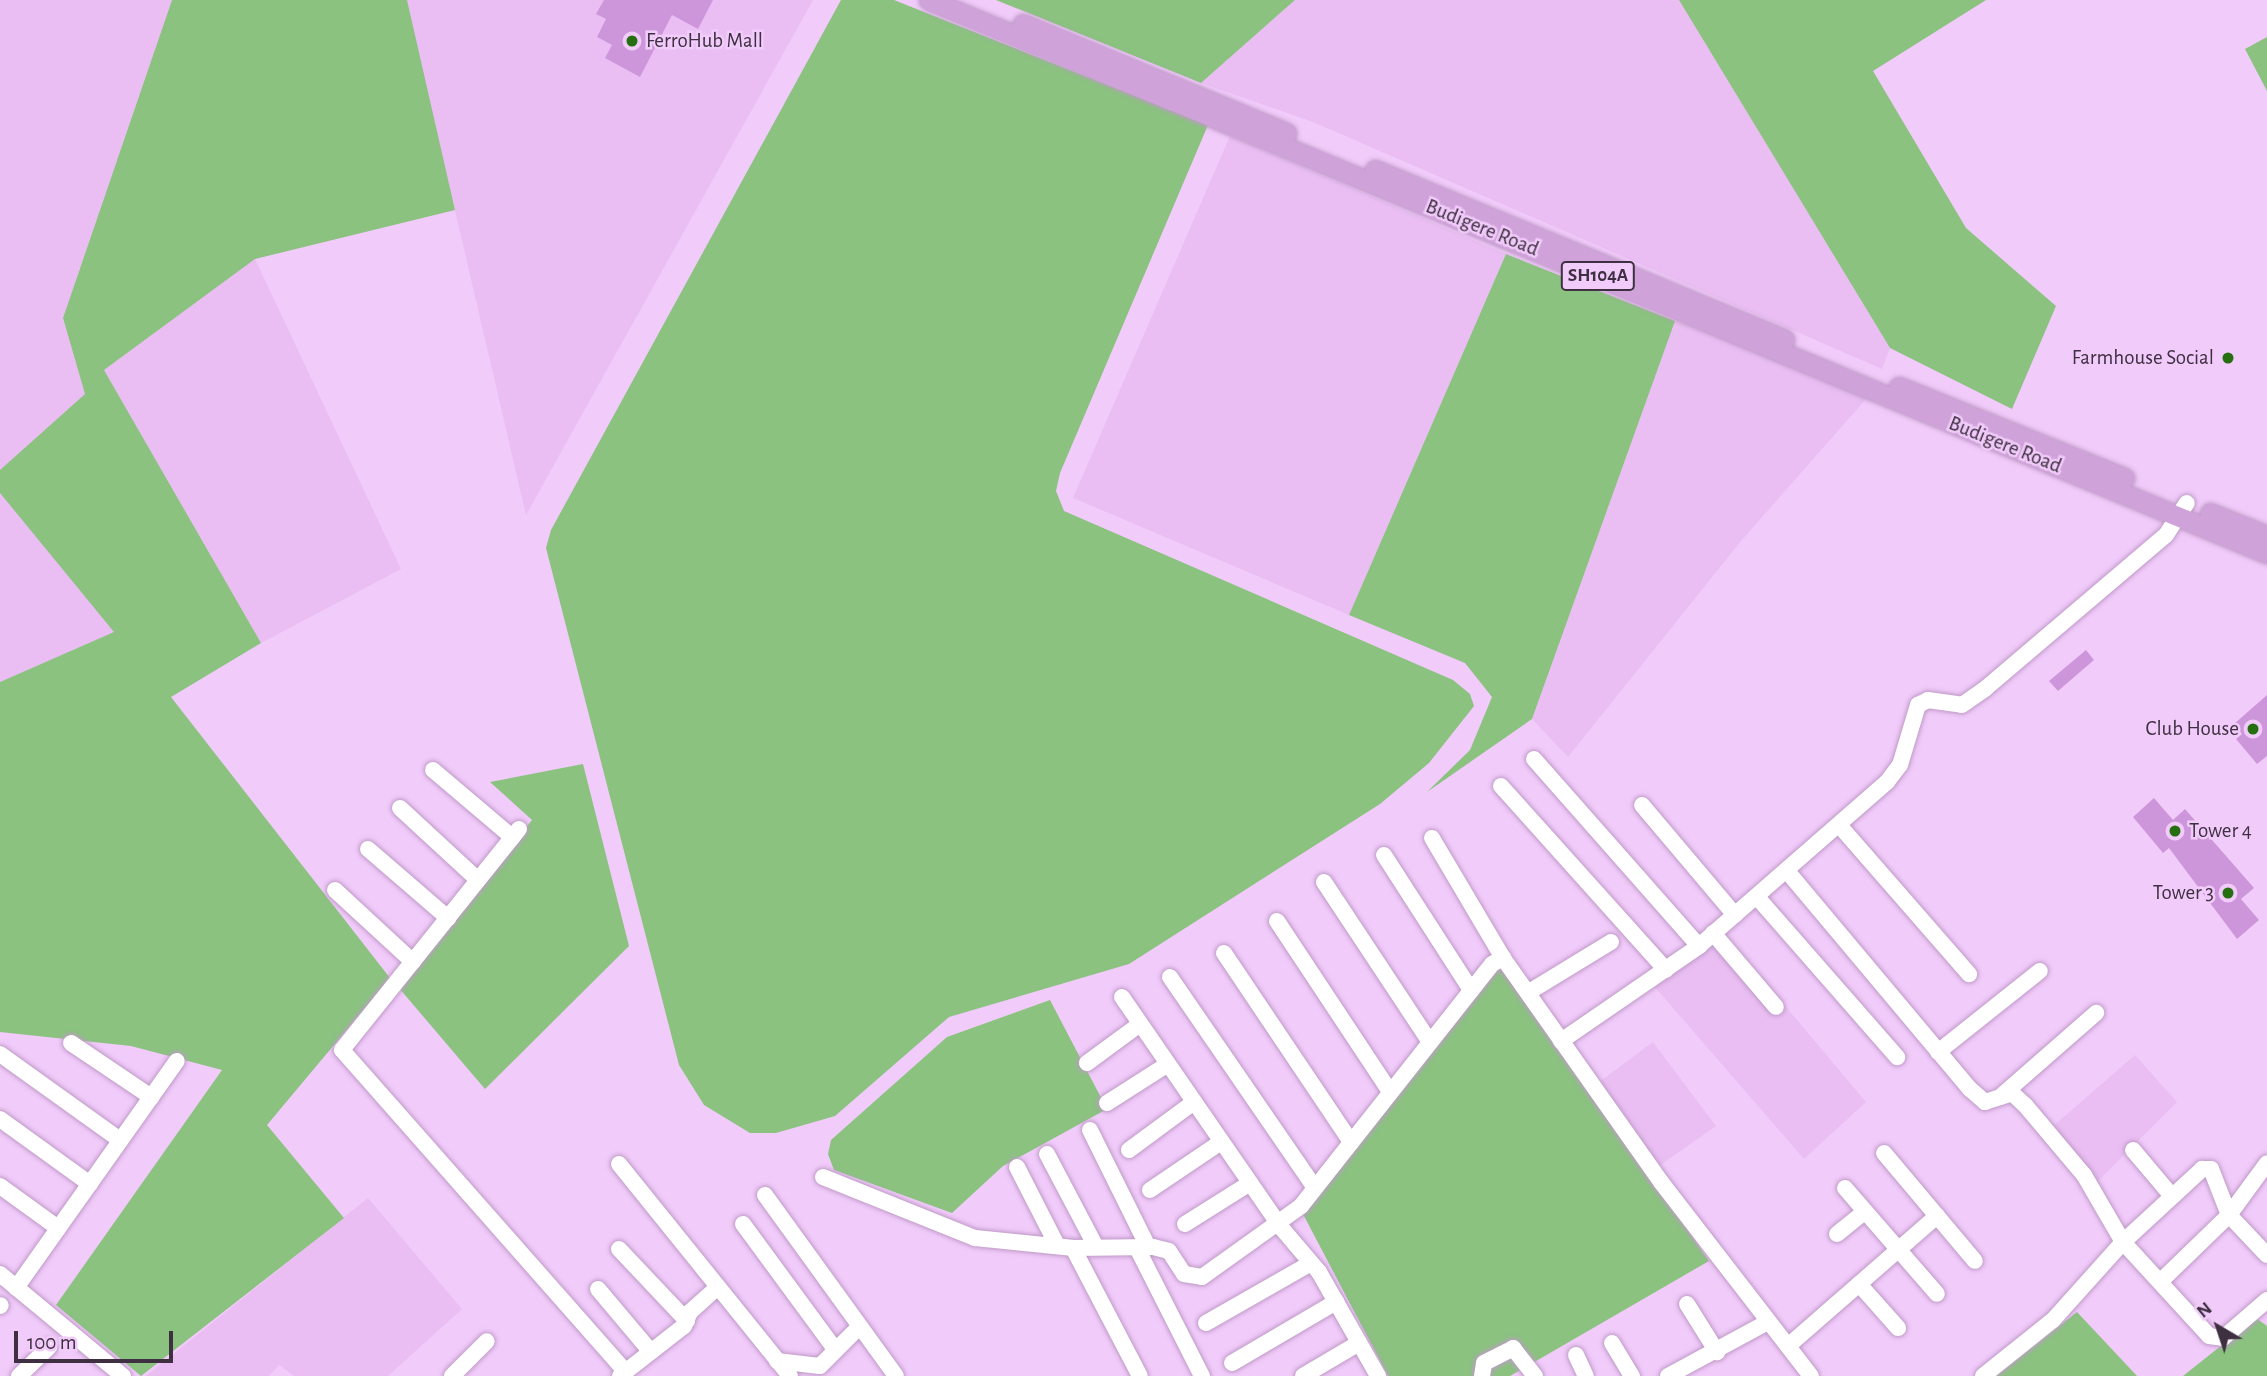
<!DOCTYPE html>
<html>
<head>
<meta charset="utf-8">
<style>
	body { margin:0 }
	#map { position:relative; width:2267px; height:1376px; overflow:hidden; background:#f1cbfa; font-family:"Alegreya Sans",sans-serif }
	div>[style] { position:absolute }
	.built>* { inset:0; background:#eabef3 }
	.green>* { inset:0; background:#8bc280 }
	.building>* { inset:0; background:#ce96da }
	.roads { filter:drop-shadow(0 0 2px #bf9ac7) drop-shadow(0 0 2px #bf9ac7) }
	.minor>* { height:16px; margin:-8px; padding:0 8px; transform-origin:8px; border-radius:8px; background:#fff }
	.major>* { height:19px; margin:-9.5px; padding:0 9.5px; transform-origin:9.5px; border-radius:9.5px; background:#d0a2da }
	.dots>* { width:19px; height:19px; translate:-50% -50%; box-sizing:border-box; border:4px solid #f1cbfa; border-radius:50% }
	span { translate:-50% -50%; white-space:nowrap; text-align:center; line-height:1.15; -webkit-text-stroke:5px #f1cbfa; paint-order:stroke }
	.shield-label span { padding:2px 5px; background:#f1cbfa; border:2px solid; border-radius:5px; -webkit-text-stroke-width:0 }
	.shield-label { font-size:19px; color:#3e2f41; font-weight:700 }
	.poi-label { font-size:21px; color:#3e2f41 }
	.left { translate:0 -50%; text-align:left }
	.right { translate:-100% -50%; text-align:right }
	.street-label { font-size:21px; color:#3e2f41 }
	.north { position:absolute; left:2183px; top:1292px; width:70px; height:70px; -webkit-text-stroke:5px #f1cbfa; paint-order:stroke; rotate:321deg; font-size:19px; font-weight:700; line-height:28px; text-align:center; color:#3e2f41 }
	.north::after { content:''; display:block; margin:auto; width:24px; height:32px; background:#3e2f41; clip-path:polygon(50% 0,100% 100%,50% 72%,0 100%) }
	.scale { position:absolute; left:14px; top:1331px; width:159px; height:32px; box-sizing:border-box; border:4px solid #3e2f41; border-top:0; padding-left:9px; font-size:21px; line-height:24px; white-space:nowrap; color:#3e2f41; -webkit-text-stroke:5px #f1cbfa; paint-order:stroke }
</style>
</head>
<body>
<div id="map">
	<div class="built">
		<i style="clip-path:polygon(0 0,172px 0,63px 318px,85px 394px,0 470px)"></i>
		<i style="clip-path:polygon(407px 0,813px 0,526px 515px,420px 60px)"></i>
		<i style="clip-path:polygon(1295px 0,1679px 0,1890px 348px,1882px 369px,1313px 122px,1201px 83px)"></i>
		<i style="clip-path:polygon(1230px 136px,1506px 254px,1349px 615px,1073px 498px)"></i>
		<i style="clip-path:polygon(255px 259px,401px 569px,261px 643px,104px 370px)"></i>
		<i style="clip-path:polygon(1675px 321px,1814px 369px,1866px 399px,1741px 541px,1568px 757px,1532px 719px)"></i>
		<i style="clip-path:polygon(0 493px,115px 632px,0 682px)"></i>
		<i style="clip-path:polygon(1723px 932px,1866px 1102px,1804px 1159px,1654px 986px)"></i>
		<i style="clip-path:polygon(1653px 1042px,1716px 1126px,1659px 1166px,1598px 1083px)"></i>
		<i style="clip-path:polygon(2135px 1055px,2177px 1102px,2097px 1182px,2051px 1128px)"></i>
		<i style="clip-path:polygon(368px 1198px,462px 1309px,388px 1376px,294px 1376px,279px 1365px,269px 1376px,146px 1376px)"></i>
	</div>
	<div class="green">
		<i style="clip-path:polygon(172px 0,407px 0,455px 210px,255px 259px,104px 370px,261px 643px,171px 697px,390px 978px,267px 1125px,344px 1218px,141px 1376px,56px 1305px,222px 1070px,131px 1046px,0 1032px,0 682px,114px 632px,0 493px,0 470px,85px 394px,63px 318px)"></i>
		<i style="clip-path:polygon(841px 0,894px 0,1208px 125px,1060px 473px,1056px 491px,1064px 511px,1453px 680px,1470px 694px,1474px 706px,1429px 763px,1380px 804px,1129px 964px,949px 1017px,835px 1116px,776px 1133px,750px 1133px,704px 1105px,679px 1065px,546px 548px,551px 530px)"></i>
		<i style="clip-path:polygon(996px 0,1295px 0,1201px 83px)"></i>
		<i style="clip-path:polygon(1679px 0,1986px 0,1873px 71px,1966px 228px,2056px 306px,2012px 409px,1890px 348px)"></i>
		<i style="clip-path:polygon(2267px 37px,2267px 91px,2245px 49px)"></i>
		<i style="clip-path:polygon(1506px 254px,1675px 321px,1532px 719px,1427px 792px,1470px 750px,1492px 697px,1465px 663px,1349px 615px)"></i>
		<i style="clip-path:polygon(583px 764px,629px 946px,485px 1089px,399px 988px,532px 820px,490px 782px)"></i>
		<i style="clip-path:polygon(1503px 963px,1709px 1261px,1510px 1376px,1388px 1376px,1303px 1214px)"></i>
		<i style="clip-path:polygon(1050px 1000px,1107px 1109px,1003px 1166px,952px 1213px,834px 1170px,828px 1154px,831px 1140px,947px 1037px)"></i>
		<i style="clip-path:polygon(2077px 1312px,2137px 1376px,1996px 1376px)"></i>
		<i style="clip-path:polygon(2256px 1318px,2267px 1326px,2267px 1376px,2183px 1376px)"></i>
	</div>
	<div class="building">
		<i style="clip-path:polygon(604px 0,713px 0,698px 29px,672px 15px,640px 77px,605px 58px,612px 45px,597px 37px,606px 19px,596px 14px)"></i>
		<i style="clip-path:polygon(2086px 650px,2094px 660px,2058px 691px,2049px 681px)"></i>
		<i style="clip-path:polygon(2267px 695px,2267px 756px,2257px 764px,2236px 739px,2242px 734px,2234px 724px)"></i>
		<i style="clip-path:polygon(2154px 798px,2173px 820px,2185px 809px,2254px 888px,2241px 899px,2259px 920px,2237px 939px,2169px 848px,2163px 853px,2133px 817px)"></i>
	</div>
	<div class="roads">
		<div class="minor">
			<i style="left:1534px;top:759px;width:249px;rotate:48.6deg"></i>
			<i style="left:433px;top:770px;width:104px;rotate:40.3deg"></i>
			<i style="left:1501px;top:786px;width:247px;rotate:48.1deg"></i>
			<i style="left:1642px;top:805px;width:144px;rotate:49.8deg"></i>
			<i style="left:400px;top:808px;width:106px;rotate:42.7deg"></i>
			<i style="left:1839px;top:825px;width:198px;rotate:48.9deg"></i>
			<i style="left:519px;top:829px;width:283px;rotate:128.7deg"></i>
			<i style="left:342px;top:1050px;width:428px;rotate:48.6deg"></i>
			<i style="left:1432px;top:838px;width:139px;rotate:59.4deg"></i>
			<i style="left:368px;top:849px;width:106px;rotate:40.8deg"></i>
			<i style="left:1384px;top:855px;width:161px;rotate:57.2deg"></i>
			<i style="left:1787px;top:871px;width:285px;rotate:50deg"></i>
			<i style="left:1970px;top:1089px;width:20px;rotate:41deg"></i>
			<i style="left:1985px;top:1102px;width:28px;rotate:-18deg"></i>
			<i style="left:2012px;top:1093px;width:18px;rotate:43deg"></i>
			<i style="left:2025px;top:1105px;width:92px;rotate:49.9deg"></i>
			<i style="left:2084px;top:1175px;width:78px;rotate:59.8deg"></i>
			<i style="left:2123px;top:1242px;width:127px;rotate:47.5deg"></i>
			<i style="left:2209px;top:1336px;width:14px;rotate:8deg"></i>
			<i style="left:2223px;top:1338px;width:58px;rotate:-40.8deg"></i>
			<i style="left:1324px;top:882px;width:192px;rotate:56.5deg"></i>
			<i style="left:335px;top:890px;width:106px;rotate:42.7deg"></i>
			<i style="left:1757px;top:897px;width:213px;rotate:48.8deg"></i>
			<i style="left:1277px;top:921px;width:205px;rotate:56.5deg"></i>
			<i style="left:1713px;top:933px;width:97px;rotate:49.6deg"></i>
			<i style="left:1224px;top:953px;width:228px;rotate:56.1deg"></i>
			<i style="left:1170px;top:977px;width:256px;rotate:55.5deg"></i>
			<i style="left:1529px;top:992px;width:96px;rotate:-31.4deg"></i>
			<i style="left:1122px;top:997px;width:277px;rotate:55.4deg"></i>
			<i style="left:1279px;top:1225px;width:62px;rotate:49.6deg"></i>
			<i style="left:1319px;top:1272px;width:120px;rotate:60.4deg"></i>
			<i style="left:1561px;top:1041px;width:168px;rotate:-34.5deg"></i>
			<i style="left:1699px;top:946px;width:249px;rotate:-41.1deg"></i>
			<i style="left:1887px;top:782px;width:21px;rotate:-53deg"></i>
			<i style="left:1900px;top:765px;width:63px;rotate:-73.3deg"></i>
			<i style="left:1918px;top:705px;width:11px;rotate:-27deg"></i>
			<i style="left:1928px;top:700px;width:34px;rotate:8deg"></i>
			<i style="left:1962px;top:705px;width:29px;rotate:-35deg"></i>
			<i style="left:1986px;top:688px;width:236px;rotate:-40.4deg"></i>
			<i style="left:2166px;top:535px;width:38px;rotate:-57deg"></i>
			<i style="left:71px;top:1043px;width:97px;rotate:34deg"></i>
			<i style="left:1938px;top:1052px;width:130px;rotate:-38.5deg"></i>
			<i style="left:0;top:1054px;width:148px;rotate:35.6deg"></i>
			<i style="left:1087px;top:1063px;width:66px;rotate:-36.3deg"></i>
			<i style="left:2000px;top:1097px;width:128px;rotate:-41.2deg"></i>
			<i style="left:1107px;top:1103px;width:72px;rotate:-32.6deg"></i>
			<i style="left:0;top:1119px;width:111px;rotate:35.8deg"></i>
			<i style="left:1090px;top:1130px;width:131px;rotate:63.6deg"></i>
			<i style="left:1129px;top:1150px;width:81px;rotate:-36.4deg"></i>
			<i style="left:2133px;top:1150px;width:59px;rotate:49.8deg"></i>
			<i style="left:1884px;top:1153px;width:141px;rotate:49.9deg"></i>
			<i style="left:1047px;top:1154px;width:105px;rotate:62.2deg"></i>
			<i style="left:619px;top:1164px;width:272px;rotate:51.1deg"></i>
			<i style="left:1017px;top:1167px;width:88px;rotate:62.9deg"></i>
			<i style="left:823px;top:1177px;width:164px;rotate:21.9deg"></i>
			<i style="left:975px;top:1238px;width:99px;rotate:5.8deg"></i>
			<i style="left:1073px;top:1248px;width:80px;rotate:-0.7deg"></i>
			<i style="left:1153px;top:1247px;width:16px;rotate:14deg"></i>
			<i style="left:1169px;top:1251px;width:27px;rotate:57deg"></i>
			<i style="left:1184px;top:1274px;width:18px;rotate:9deg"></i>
			<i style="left:1202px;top:1277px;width:122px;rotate:-35.6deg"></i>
			<i style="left:1301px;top:1206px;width:308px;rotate:-51.7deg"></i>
			<i style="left:1492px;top:964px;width:13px;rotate:-29deg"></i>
			<i style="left:1503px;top:958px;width:274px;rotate:54.8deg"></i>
			<i style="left:1661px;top:1182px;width:245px;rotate:52.3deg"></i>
			<i style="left:0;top:1186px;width:72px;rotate:35.9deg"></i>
			<i style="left:1845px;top:1188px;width:140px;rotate:49deg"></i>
			<i style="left:1150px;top:1190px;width:86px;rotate:-34.1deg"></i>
			<i style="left:765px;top:1195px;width:223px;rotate:54.1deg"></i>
			<i style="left:743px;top:1224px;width:154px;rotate:53.7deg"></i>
			<i style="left:1185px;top:1224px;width:77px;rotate:-32.2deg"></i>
			<i style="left:1837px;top:1234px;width:36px;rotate:-39deg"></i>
			<i style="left:1073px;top:1248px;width:144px;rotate:62.4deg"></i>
			<i style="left:1137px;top:1248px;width:144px;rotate:63.1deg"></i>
			<i style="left:619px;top:1249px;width:99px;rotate:46.6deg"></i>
			<i style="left:0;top:1274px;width:160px;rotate:39.7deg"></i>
			<i style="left:2162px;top:1280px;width:93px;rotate:-44.1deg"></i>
			<i style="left:2229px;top:1215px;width:64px;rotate:-53.8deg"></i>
			<i style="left:1859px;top:1284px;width:59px;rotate:48.4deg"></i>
			<i style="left:16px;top:1288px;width:278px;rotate:-54.7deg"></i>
			<i style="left:598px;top:1289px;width:82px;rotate:49.9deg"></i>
			<i style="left:1687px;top:1304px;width:57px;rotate:58deg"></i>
			<i style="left:0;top:1306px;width:1px;rotate:-45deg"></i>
			<i style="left:1206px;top:1323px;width:121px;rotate:-29.7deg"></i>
			<i style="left:1612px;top:1343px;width:39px;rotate:59deg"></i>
			<i style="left:1788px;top:1346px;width:198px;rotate:-41.1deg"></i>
			<i style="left:1576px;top:1355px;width:23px;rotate:65deg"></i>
			<i style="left:777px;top:1361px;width:43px;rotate:6.6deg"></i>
			<i style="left:820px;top:1366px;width:54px;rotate:-45deg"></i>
			<i style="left:1232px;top:1363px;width:121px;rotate:-30.4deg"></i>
			<i style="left:19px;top:1376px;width:42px;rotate:-44deg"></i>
			<i style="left:452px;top:1376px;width:49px;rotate:-45deg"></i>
			<i style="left:620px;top:1376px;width:81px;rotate:-38deg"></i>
			<i style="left:684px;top:1326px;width:15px;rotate:-67deg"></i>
			<i style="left:690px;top:1312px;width:36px;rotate:-42deg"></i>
			<i style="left:1303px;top:1376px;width:65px;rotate:-30.5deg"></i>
			<i style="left:1482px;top:1376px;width:13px;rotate:-81deg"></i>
			<i style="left:1484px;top:1363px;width:33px;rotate:-27deg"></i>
			<i style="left:1513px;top:1348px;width:36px;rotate:52deg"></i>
			<i style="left:1668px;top:1376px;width:114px;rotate:-28.4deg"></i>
			<i style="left:1983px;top:1376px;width:90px;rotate:-38.7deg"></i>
			<i style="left:2053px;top:1320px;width:105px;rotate:-48.1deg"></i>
			<i style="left:2123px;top:1242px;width:108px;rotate:-42.7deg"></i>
			<i style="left:2202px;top:1169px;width:9px"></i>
			<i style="left:2211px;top:1169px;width:49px;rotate:68.6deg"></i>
			<i style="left:2229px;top:1215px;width:55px;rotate:46.5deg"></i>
		</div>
		<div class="major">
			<i style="left:929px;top:0;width:1448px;rotate:22.46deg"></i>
			<i style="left:1023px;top:24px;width:285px;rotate:22.5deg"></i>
			<i style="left:1375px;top:170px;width:443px;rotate:22.5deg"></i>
			<i style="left:1899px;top:387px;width:243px;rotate:22deg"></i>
			<i style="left:2210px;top:513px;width:61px;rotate:22deg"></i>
		</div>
	</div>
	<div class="dots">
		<i style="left:632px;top:41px;background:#256f11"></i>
		<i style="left:2228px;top:358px;background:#256f11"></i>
		<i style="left:2253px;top:729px;background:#256f11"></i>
		<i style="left:2175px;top:831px;background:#256f11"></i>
		<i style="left:2228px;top:893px;background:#256f11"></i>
	</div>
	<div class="shield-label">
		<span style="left:1598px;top:276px">SH104A</span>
	</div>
	<div class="poi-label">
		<span class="left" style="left:646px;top:41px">FerroHub Mall</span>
		<span class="right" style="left:2214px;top:358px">Farmhouse Social</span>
		<span class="right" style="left:2239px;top:729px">Club House</span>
		<span class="left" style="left:2189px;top:831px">Tower 4</span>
		<span class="right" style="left:2214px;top:893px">Tower 3</span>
	</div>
	<div class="street-label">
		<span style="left:1482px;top:228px;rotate:22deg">Budigere Road</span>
		<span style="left:2005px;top:445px;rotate:22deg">Budigere Road</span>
	</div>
	<div class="north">N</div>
	<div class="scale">100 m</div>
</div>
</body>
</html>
